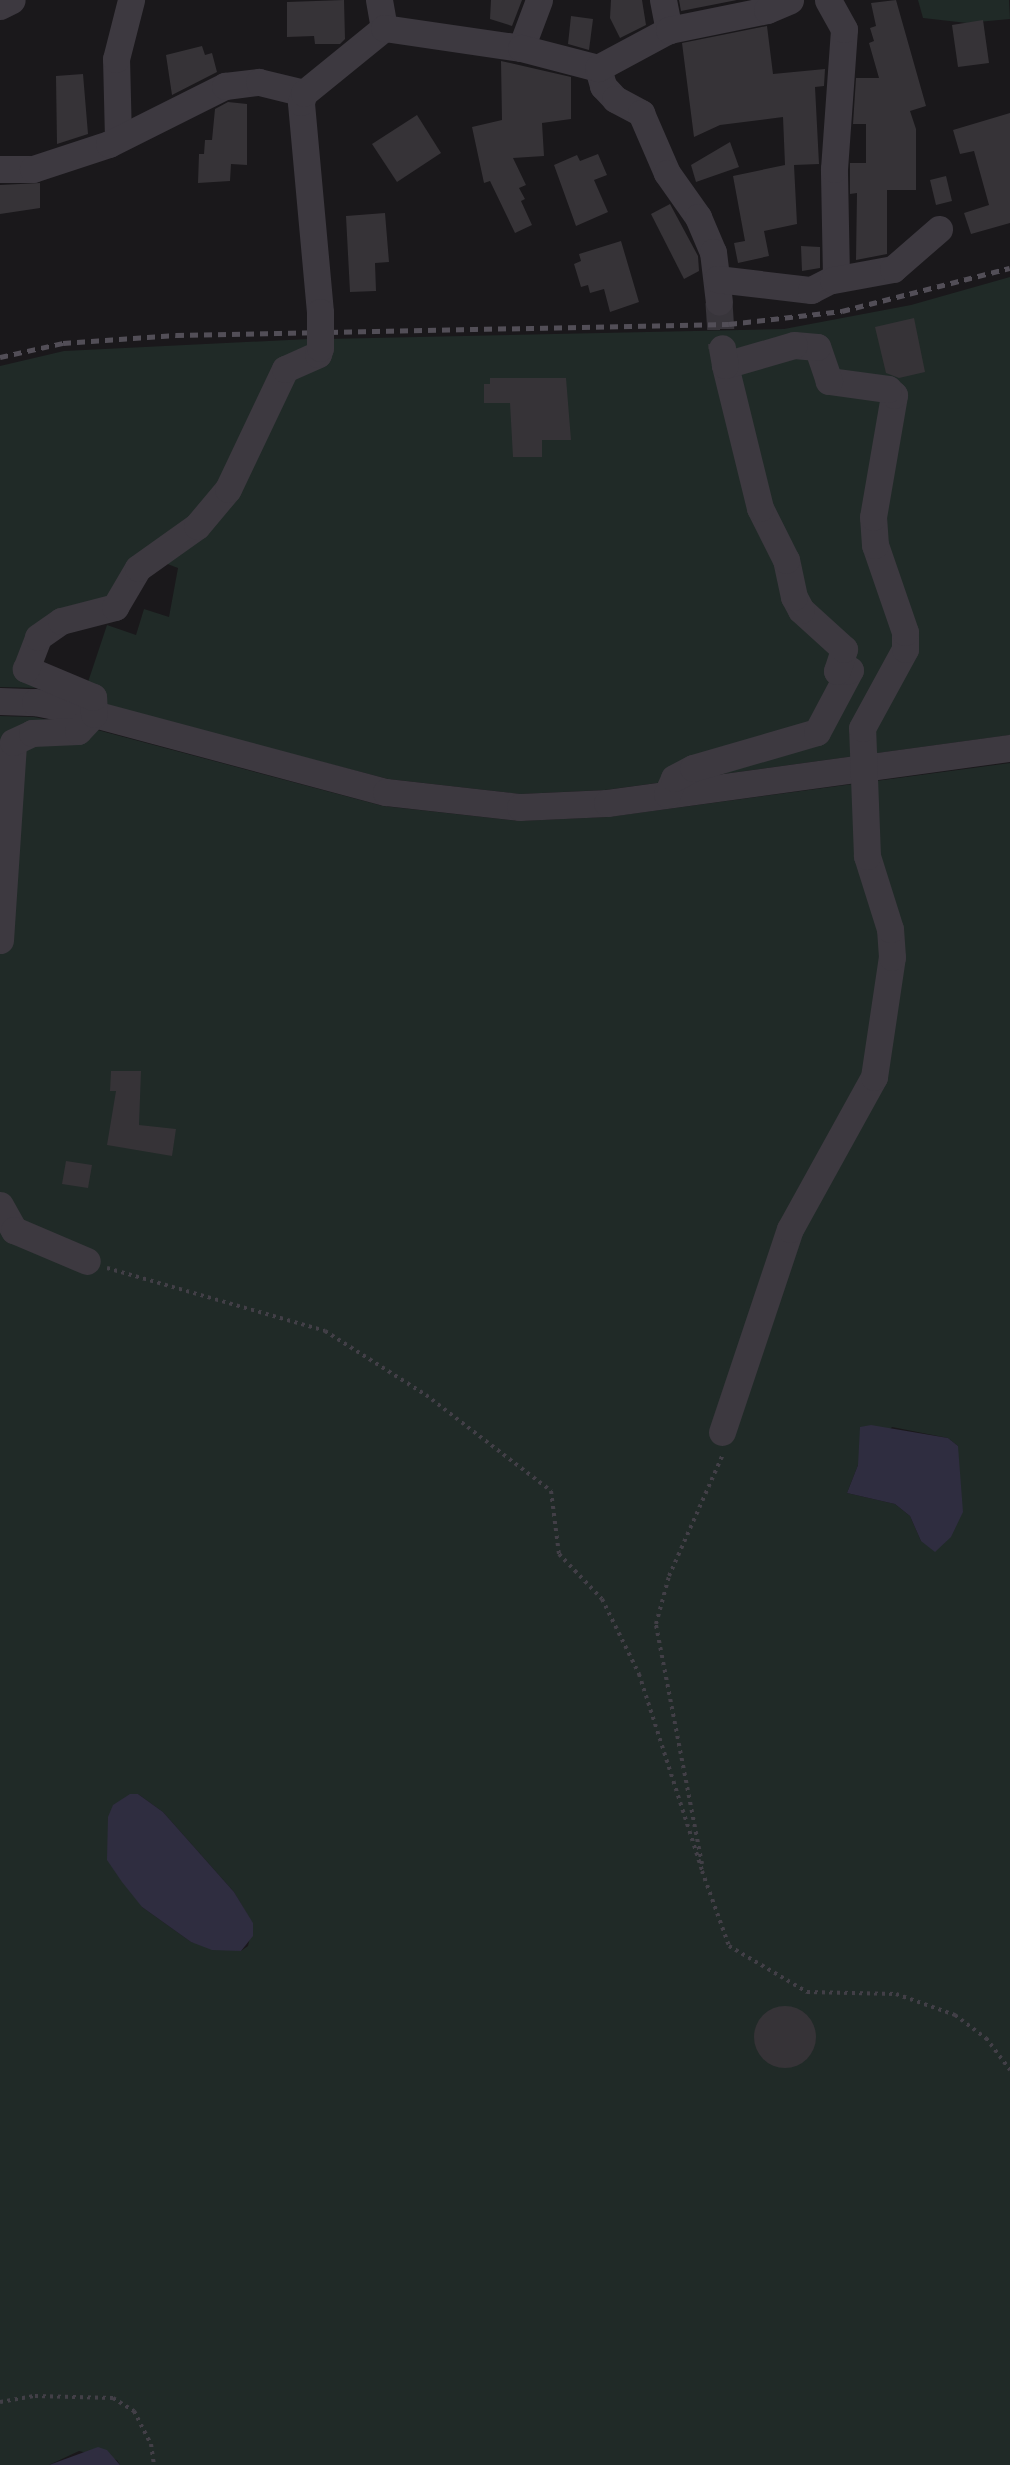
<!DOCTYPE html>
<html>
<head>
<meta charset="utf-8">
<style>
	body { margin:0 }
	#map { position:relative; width:1010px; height:2465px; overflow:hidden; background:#1a181b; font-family:"Open Sans",sans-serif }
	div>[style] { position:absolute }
	.green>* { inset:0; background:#202a27 }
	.water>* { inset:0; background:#2f2d40 }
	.building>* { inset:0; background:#363337 }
	.round { border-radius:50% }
	.minor-tunnel>* { height:27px; margin-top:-13.5px; transform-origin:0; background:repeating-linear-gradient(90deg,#38353b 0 27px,transparent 0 41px) }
	.path>* { height:4px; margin-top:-2px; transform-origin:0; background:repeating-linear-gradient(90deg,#423f47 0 3px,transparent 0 7.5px) }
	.minor>* { height:27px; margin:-13.5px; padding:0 13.5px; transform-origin:13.5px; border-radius:13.5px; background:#3d3940 }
	.rail>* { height:4.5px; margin-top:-2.25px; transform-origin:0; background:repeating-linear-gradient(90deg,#524e57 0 8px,transparent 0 14px) }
	.minor-bridge>* { height:27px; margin:-13.5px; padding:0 13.5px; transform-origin:13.5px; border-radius:13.5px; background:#3d3940 }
	span { translate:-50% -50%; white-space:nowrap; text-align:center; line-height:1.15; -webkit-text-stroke:5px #151316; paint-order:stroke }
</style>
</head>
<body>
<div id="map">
	<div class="green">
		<i style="clip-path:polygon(918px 0,1009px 0,1010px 19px,967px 23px,923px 18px)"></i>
		<i style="clip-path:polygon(1010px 277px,1010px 735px,605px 790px,520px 794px,388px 779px,109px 707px,87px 685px,107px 625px,136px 635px,144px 609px,169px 617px,178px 568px,157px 560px,200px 529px,284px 381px,326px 339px,784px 329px,911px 305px)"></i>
		<i style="clip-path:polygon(309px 339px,315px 346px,283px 366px,223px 487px,112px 603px,48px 622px,37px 688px,0 687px,0 366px,64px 351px)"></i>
		<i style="clip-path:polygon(evenodd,0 716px,34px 717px,90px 728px,383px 806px,519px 821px,608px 817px,1010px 763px,1010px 2465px,120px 2465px,117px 2460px,79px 2451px,49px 2465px,0 2465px,0 716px,892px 1427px,948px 1438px,958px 1446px,921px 1541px,910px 1516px,895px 1504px,847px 1493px,858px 1465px,892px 1427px,0 716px,130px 1794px,138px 1794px,163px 1812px,234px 1892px,253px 1924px,248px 1946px,241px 1951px,191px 1942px,142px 1907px,130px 1794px)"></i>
	</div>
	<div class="water">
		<i style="clip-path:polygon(871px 1425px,948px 1438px,958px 1446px,963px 1512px,951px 1537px,935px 1552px,921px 1541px,910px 1516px,895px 1504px,847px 1493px,858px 1465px,860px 1427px)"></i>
		<i style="clip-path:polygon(130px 1794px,138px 1794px,163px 1812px,234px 1892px,253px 1923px,253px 1936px,241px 1951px,212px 1950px,191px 1942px,142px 1907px,122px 1882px,107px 1860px,108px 1817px,113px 1805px)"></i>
		<i style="clip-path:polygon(98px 2447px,107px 2450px,120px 2465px,49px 2465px)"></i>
	</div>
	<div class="building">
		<i style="clip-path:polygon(344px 0,345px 39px,340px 44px,315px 44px,314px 36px,287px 37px,287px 2px)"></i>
		<i style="clip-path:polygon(491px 0,522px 0,512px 26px,490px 19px)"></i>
		<i style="clip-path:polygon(611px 0,642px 0,646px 25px,620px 38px,610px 18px)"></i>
		<i style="clip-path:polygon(679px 0,737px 0,681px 11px)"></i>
		<i style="clip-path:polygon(896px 0,926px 106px,910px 111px,916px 129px,916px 190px,887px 190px,887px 254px,856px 260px,857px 193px,850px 194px,850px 163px,866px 163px,866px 124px,853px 124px,856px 78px,879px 78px,869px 43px,874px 41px,870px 28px,876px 26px,871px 3px)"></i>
		<i style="clip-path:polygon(571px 16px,593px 19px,589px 50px,568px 44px)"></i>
		<i style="clip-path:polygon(983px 20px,989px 63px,958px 67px,952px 25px)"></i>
		<i style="clip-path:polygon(767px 26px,773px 74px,825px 69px,824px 86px,815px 87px,819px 164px,794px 165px,797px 224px,764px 231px,769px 256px,738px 263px,734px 243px,745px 241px,733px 176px,785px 165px,783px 117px,720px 125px,694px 137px,682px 43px)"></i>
		<i style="clip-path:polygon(202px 46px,205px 55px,212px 53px,217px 72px,172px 95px,166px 55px)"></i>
		<i style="clip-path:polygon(501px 61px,571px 77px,571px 119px,542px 123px,544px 156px,513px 158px,526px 185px,519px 188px,525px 199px,521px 201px,532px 225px,515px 233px,490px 181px,484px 183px,472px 127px,502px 120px)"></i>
		<i style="clip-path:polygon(83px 74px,88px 134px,57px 144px,56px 76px)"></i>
		<i style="clip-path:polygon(228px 102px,247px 104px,247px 165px,231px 164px,230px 181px,198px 183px,199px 154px,204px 154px,205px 140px,212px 140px,215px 109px)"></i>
		<i style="clip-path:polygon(1010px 113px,1010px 223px,971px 234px,964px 213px,989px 205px,974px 151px,960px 154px,953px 130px)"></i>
		<i style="clip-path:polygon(417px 115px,441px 153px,397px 182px,372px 144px)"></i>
		<i style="clip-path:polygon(730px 142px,739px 167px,696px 182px,691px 165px)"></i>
		<i style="clip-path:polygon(598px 154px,607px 175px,594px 180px,608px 212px,576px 226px,554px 165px,577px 155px,580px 161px)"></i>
		<i style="clip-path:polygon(946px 176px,952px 201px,936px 205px,930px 180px)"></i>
		<i style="clip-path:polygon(40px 183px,40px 208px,0 214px,0 185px)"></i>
		<i style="clip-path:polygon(670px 204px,698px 256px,699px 271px,684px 279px,651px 214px)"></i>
		<i style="clip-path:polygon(385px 213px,389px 262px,375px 263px,376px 291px,350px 292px,346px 216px)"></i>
		<i style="clip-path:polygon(621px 241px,639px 302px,610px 312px,604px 289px,590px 293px,588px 285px,581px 287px,574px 264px,581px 261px,579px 254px)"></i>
		<i style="clip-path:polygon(801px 246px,820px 247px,820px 268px,802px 271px)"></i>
		<i style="clip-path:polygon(914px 318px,925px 372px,899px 378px,886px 373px,875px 327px)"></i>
		<i style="clip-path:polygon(490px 378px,566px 378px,571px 440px,542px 440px,542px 457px,513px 457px,510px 403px,484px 403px,484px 384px,490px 384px)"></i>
		<i style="clip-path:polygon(111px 1071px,141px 1071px,139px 1125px,176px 1129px,172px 1156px,107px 1145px,116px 1091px,110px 1091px)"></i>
		<i style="clip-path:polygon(66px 1161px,92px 1165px,88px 1188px,62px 1184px)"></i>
		<i class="round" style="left:754px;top:2006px;width:62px;height:62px"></i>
	</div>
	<div class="minor-tunnel">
		<i style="left:719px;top:302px;width:46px;rotate:86.3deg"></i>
	</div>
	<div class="path">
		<i style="left:107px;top:1268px;width:227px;rotate:16.1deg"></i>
		<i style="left:325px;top:1331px;width:120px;rotate:32.4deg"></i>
		<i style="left:426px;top:1395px;width:158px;rotate:37.5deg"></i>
		<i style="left:551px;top:1491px;width:64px;rotate:82.8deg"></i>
		<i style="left:559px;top:1554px;width:62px;rotate:46.3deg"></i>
		<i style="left:602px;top:1599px;width:84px;rotate:63.7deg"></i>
		<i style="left:639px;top:1674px;width:209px;rotate:72.2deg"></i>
		<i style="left:702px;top:1864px;width:244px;rotate:-100.9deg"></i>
		<i style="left:656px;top:1624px;width:50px;rotate:-74.8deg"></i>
		<i style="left:669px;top:1576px;width:133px;rotate:-66.1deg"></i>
		<i style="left:702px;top:1871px;width:80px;rotate:70.2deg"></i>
		<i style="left:729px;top:1946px;width:91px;rotate:30.5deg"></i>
		<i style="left:807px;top:1992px;width:89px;rotate:1.3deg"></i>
		<i style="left:896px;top:1994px;width:63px;rotate:19.6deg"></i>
		<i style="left:955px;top:2015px;width:39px;rotate:37deg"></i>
		<i style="left:986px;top:2038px;width:40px;rotate:53deg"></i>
		<i style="left:0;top:2402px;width:36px;rotate:-10deg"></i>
		<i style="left:35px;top:2396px;width:78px;rotate:1.5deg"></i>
		<i style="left:113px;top:2398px;width:25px;rotate:32deg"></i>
		<i style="left:134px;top:2411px;width:37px;rotate:63deg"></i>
		<i style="left:151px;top:2444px;width:21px;rotate:82deg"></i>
	</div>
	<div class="minor">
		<i style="left:379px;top:0;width:28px;rotate:80deg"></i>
		<i style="left:663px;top:0;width:31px;rotate:79deg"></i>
		<i style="left:0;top:6px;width:13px;rotate:-27deg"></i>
		<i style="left:521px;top:48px;width:51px;rotate:-69.4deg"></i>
		<i style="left:598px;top:68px;width:19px;rotate:74deg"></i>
		<i style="left:603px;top:86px;width:18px;rotate:47deg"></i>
		<i style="left:615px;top:99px;width:30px;rotate:28deg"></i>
		<i style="left:641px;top:113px;width:65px;rotate:66.6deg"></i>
		<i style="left:667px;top:173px;width:54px;rotate:54.8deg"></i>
		<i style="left:698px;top:217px;width:38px;rotate:67deg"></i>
		<i style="left:713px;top:252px;width:50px;rotate:83.2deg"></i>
		<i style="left:118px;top:139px;width:80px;rotate:-91.4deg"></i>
		<i style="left:116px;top:59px;width:61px;rotate:-75.7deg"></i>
		<i style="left:0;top:169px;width:33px"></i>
		<i style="left:33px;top:169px;width:80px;rotate:-18.2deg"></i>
		<i style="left:109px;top:144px;width:130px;rotate:-26.6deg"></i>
		<i style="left:225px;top:86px;width:34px;rotate:-7deg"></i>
		<i style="left:259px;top:82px;width:46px;rotate:13.7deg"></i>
		<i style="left:717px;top:279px;width:95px;rotate:6.7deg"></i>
		<i style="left:811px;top:290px;width:28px;rotate:-27deg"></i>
		<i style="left:836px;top:277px;width:108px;rotate:-91.1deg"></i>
		<i style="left:834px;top:169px;width:140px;rotate:-85.9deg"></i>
		<i style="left:844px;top:29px;width:33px;rotate:-119deg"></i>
		<i style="left:833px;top:280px;width:61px;rotate:-10.4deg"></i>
		<i style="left:893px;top:269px;width:61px;rotate:-41deg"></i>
		<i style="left:320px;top:312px;width:211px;rotate:-95.2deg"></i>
		<i style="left:301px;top:102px;width:9px;rotate:-72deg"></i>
		<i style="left:304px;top:93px;width:103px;rotate:-39.1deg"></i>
		<i style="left:384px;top:28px;width:138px;rotate:8.3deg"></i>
		<i style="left:521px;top:48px;width:80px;rotate:14.6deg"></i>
		<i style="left:598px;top:68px;width:81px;rotate:-28.2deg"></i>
		<i style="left:669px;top:30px;width:100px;rotate:-11.5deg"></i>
		<i style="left:767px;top:10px;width:25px;rotate:-23deg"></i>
		<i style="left:0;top:701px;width:35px;rotate:2deg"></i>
		<i style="left:35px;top:702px;width:60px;rotate:11.5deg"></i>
		<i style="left:94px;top:714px;width:302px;rotate:15deg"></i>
		<i style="left:386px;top:792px;width:135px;rotate:6.4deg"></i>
		<i style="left:520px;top:807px;width:87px;rotate:-2.6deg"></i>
		<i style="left:607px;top:803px;width:407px;rotate:-7.8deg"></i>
		<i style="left:667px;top:794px;width:17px;rotate:-66deg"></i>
		<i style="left:674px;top:778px;width:21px;rotate:-28deg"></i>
		<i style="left:693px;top:768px;width:129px;rotate:-16.2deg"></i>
		<i style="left:817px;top:732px;width:70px;rotate:-62deg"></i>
		<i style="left:850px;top:670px;width:13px;rotate:176deg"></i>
		<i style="left:837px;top:671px;width:23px;rotate:-72deg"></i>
		<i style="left:844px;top:649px;width:58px;rotate:-137.8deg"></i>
		<i style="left:801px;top:610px;width:15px;rotate:-118deg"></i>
		<i style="left:794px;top:597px;width:38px;rotate:-102deg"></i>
		<i style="left:786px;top:560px;width:58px;rotate:-116.6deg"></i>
		<i style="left:760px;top:508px;width:147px;rotate:-103.8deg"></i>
		<i style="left:0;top:940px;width:198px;rotate:-86.2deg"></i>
		<i style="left:13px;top:742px;width:21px;rotate:-25deg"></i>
		<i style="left:32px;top:733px;width:46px;rotate:-2.5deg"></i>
		<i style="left:78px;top:731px;width:23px;rotate:-47deg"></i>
		<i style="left:94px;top:714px;width:17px;rotate:-93deg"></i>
		<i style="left:93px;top:697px;width:73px;rotate:-157.3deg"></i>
		<i style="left:26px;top:669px;width:34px;rotate:-69deg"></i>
		<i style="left:38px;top:637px;width:28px;rotate:-35deg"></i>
		<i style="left:61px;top:621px;width:56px;rotate:-14.5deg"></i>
		<i style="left:115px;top:607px;width:45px;rotate:-59.5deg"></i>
		<i style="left:138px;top:568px;width:72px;rotate:-35.4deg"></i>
		<i style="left:197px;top:526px;width:48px;rotate:-50deg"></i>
		<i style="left:228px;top:489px;width:133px;rotate:-64.6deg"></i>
		<i style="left:285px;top:369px;width:36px;rotate:-24deg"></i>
		<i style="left:318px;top:354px;width:6px;rotate:-72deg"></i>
		<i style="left:0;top:1205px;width:29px;rotate:61deg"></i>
		<i style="left:14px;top:1230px;width:79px;rotate:23deg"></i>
		<i style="left:722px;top:1432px;width:214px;rotate:-71.5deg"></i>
		<i style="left:790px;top:1229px;width:174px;rotate:-61.1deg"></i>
		<i style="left:874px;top:1077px;width:121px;rotate:-81.5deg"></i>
		<i style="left:892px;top:957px;width:28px;rotate:-94deg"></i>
		<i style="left:890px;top:929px;width:77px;rotate:-107.5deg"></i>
		<i style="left:867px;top:856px;width:128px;rotate:-92.2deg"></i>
		<i style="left:862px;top:728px;width:90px;rotate:-61.4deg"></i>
		<i style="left:905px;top:649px;width:17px;rotate:-90deg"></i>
		<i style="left:905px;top:632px;width:92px;rotate:-109deg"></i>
		<i style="left:875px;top:545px;width:28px;rotate:-94deg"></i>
		<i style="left:873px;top:517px;width:124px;rotate:-80.2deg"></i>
		<i style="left:894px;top:395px;width:8px;rotate:-135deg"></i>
		<i style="left:888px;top:389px;width:60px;rotate:-172.3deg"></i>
		<i style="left:829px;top:381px;width:36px;rotate:-109deg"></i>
		<i style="left:817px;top:347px;width:23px;rotate:-175deg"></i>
		<i style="left:794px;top:345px;width:72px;rotate:163.8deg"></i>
		<i style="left:725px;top:365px;width:17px;rotate:-100deg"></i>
	</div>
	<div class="rail">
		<i style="left:0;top:357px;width:65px;rotate:-12.5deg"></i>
		<i style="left:63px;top:343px;width:113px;rotate:-4deg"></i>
		<i style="left:176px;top:335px;width:553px;rotate:-1.14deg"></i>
		<i style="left:729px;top:324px;width:114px;rotate:-6.6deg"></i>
		<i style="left:842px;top:311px;width:173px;rotate:-14.4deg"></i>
	</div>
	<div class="minor-bridge">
		<i style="left:320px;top:312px;width:36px;rotate:90deg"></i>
	</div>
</div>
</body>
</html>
